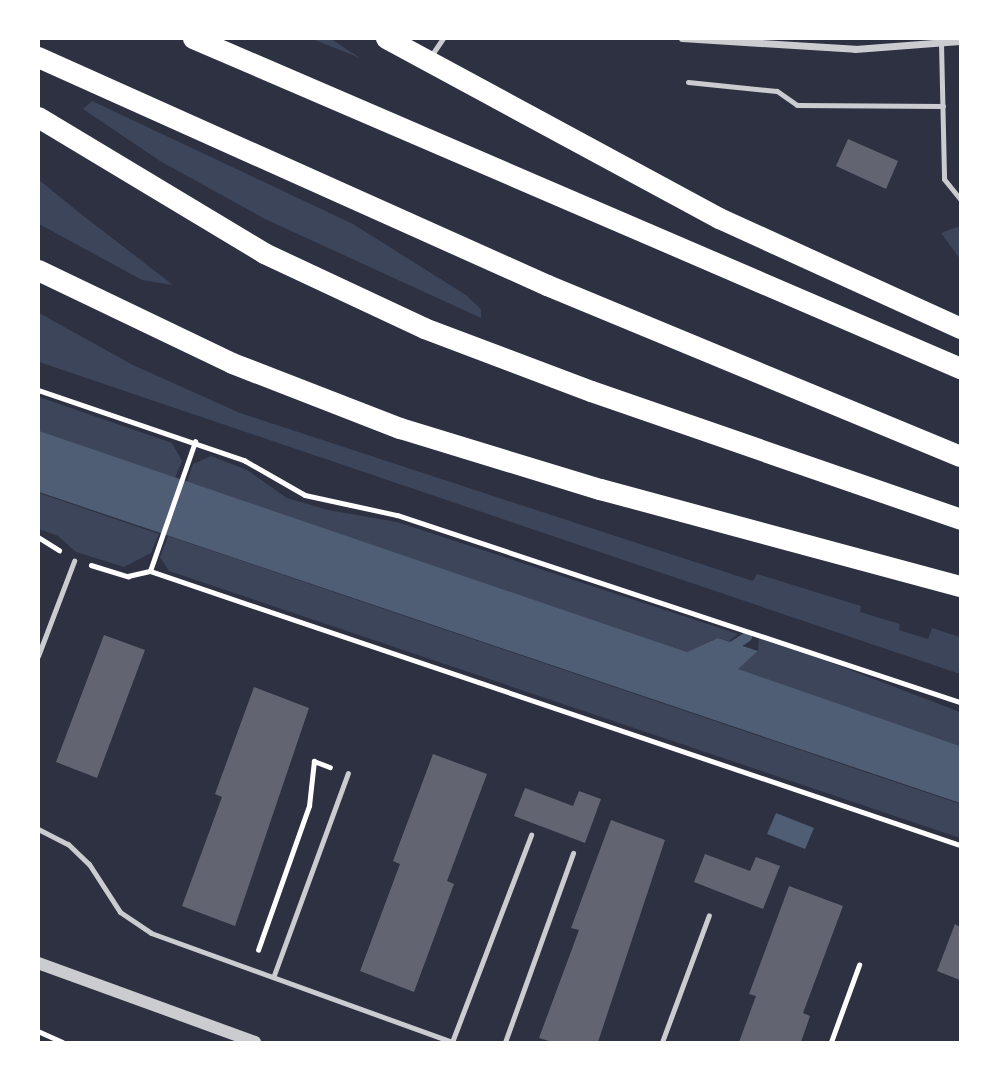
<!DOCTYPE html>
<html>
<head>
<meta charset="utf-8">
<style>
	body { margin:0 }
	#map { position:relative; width:999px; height:1081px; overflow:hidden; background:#2d3142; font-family:Cabin,sans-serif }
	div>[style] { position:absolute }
	.green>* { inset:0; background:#3c4559 }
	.water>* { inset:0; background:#4f5d75 }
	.stream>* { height:10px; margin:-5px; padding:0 5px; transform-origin:5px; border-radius:5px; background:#4f5d75 }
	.building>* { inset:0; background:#626471 }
	.path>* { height:4.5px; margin:-2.25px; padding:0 2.25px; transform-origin:2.25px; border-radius:2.25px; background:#fff }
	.service>* { height:5px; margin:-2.5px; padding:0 2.5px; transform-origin:2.5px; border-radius:2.5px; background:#caccd0 }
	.minor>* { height:7px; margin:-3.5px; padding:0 3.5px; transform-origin:3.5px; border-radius:3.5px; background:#caccd0 }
	.tertiary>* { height:12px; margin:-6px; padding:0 6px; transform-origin:6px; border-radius:6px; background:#caccd0 }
	.motorway>* { height:21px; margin:-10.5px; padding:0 10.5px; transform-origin:10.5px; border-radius:10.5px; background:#fff }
	span { translate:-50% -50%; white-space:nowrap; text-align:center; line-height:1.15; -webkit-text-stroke:5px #fff; paint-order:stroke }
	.frame { position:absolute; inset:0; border:40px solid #fff; pointer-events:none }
</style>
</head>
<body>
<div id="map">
	<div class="green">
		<i style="clip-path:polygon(312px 39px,331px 39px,360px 58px)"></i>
		<i style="clip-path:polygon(92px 101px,353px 224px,466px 295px,481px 309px,481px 318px,265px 219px,160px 161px,83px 109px)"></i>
		<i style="clip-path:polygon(39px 180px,81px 214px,173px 285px,142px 280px,39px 224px)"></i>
		<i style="clip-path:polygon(960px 226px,960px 259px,941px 233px)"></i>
		<i style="clip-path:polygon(39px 313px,133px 365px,240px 413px,753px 581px,757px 574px,861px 606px,860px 612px,900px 624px,899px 630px,928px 639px,932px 628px,960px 637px,960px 674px,39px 362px)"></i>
		<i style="clip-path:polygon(39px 397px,172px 443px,182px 461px,175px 478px,39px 432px)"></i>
		<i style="clip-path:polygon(211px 456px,247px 470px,287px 498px,328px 510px,397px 522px,738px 634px,729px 641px,718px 638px,687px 652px,187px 482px,193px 464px)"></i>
		<i style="clip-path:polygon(39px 493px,159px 534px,151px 553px,124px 567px,76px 552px,58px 536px,39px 529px)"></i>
		<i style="clip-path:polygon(168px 536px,960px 804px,960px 838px,169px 571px,160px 557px)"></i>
		<i style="clip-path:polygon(759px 635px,960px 712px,960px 746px,737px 669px,758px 651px)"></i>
	</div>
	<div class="water">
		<i style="clip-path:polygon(39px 431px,687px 652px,718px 638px,758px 651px,738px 669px,960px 746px,960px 803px,39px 492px)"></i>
		<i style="clip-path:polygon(776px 813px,814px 828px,805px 849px,767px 834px)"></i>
	</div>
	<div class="stream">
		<i style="left:727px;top:650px;width:24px;rotate:-33deg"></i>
	</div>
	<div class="building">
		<i style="clip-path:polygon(848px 139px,898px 161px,886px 189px,836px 166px)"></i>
		<i style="clip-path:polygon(104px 635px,145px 650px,97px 778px,56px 762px)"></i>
		<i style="clip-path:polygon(254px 687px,309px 708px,235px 926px,182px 906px,222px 797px,215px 794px)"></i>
		<i style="clip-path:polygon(433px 754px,487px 774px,447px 881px,454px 884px,414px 992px,360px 971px,400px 864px,393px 861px)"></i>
		<i style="clip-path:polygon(525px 788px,573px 806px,579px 791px,601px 799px,585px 843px,514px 816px)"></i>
		<i style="clip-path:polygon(611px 820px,665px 840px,598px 1042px,552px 1042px,539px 1038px,579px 930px,571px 928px)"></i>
		<i style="clip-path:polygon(705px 854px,750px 871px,756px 857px,780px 866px,763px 909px,694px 882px)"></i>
		<i style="clip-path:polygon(789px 886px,843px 906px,803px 1013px,810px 1016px,801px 1042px,739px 1042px,756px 996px,749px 994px)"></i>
		<i style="clip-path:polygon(955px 924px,960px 927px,960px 980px,937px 971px)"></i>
	</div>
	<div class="path">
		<i style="left:38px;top:390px;width:218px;rotate:18.8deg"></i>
		<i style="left:244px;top:460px;width:70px;rotate:29.8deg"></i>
		<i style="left:305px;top:495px;width:94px;rotate:12.3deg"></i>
		<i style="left:397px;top:515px;width:593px;rotate:18.37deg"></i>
		<i style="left:38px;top:537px;width:25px;rotate:32deg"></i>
		<i style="left:91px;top:565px;width:39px;rotate:17deg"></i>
		<i style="left:128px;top:576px;width:23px;rotate:-13deg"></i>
		<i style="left:150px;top:571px;width:855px;rotate:18.69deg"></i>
		<i style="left:150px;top:571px;width:137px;rotate:-70.8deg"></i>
		<i style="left:258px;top:950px;width:153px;rotate:-70.5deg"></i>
		<i style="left:309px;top:806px;width:45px;rotate:-83.7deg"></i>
		<i style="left:314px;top:761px;width:17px;rotate:21deg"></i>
		<i style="left:38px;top:1031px;width:27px;rotate:24deg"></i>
		<i style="left:831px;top:1042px;width:82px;rotate:-70deg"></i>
	</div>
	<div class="service">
		<i style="left:941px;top:43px;width:136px;rotate:88.7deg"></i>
		<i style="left:944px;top:179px;width:26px;rotate:51deg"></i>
		<i style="left:431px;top:56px;width:22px;rotate:-56deg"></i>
		<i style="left:688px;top:82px;width:89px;rotate:5.8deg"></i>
		<i style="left:777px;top:91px;width:24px;rotate:35deg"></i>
		<i style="left:797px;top:105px;width:146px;rotate:0.4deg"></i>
		<i style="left:38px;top:656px;width:102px;rotate:-69.2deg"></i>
		<i style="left:38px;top:829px;width:34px;rotate:27deg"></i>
		<i style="left:68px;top:844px;width:29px;rotate:44deg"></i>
		<i style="left:89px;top:864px;width:57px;rotate:57.1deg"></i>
		<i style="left:120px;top:912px;width:37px;rotate:34deg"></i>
		<i style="left:151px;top:933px;width:320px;rotate:19.9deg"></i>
		<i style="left:274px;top:975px;width:215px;rotate:-69.9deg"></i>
		<i style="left:452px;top:1042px;width:222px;rotate:-69.1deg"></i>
		<i style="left:505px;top:1042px;width:201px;rotate:-70.2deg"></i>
		<i style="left:662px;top:1042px;width:135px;rotate:-69.7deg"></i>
	</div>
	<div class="minor">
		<i style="left:682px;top:38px;width:173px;rotate:3.6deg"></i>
		<i style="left:855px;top:49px;width:105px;rotate:-4.4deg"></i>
	</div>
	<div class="tertiary">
		<i style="left:38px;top:963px;width:231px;rotate:20deg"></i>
	</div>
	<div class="motorway">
		<i style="left:193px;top:38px;width:835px;rotate:23.28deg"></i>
		<i style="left:386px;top:38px;width:379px;rotate:28.4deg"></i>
		<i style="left:719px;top:218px;width:265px;rotate:24.5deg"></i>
		<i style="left:38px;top:57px;width:558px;rotate:24.13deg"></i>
		<i style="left:547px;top:285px;width:447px;rotate:22.5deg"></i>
		<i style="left:38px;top:117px;width:264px;rotate:31deg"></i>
		<i style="left:264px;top:253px;width:177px;rotate:25.1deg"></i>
		<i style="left:424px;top:328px;width:178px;rotate:20.7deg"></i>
		<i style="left:591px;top:391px;width:391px;rotate:19.1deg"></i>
		<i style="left:38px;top:270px;width:215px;rotate:25.6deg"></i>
		<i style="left:232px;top:363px;width:180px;rotate:21.2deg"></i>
		<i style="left:400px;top:428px;width:209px;rotate:17deg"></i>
		<i style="left:600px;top:489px;width:373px;rotate:15.1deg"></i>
	</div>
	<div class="frame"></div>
</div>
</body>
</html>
